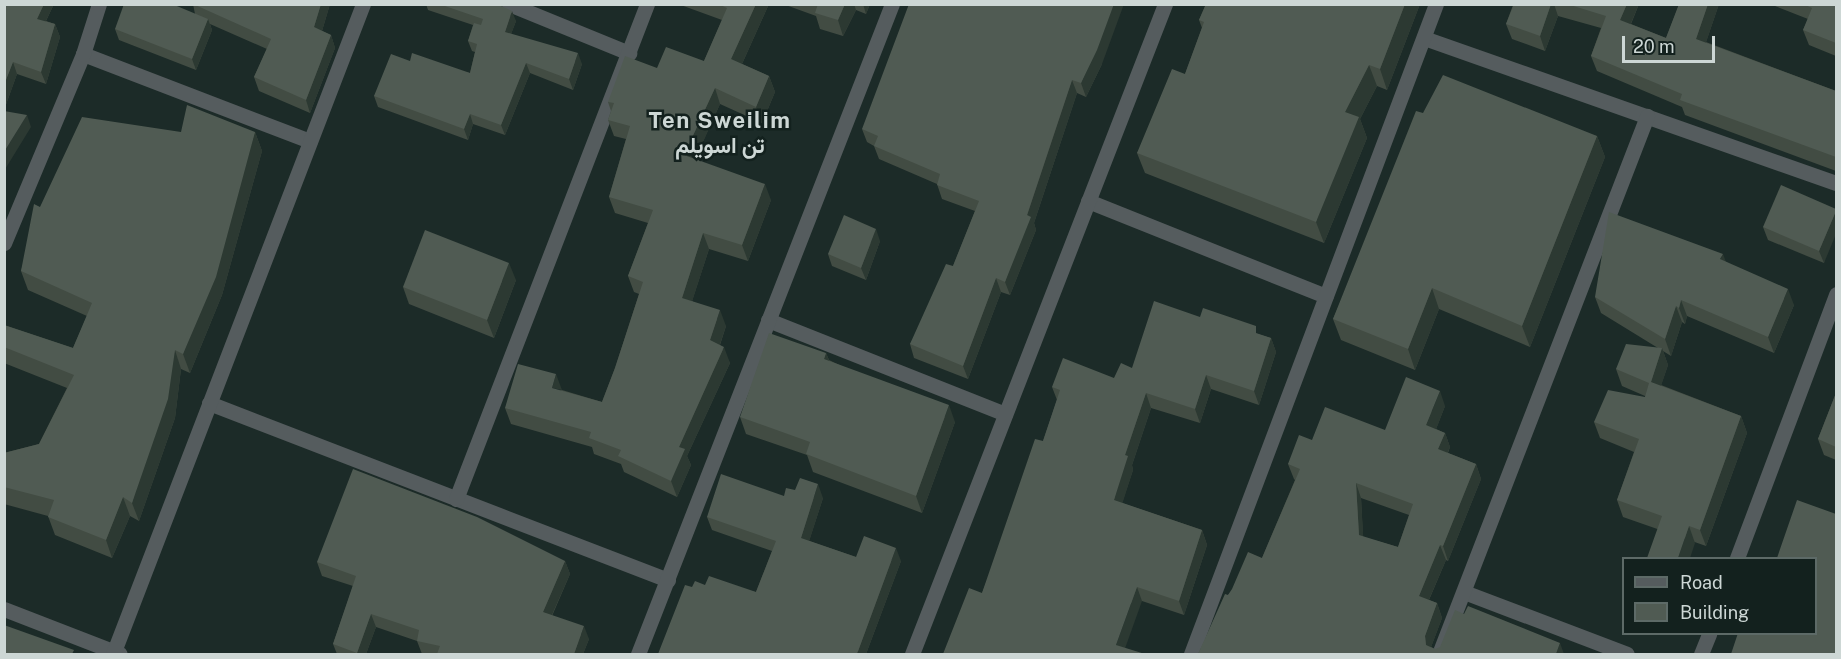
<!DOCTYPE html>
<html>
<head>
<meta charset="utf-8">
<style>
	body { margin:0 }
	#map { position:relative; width:1841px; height:659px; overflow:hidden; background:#1c2b28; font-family:"Public Sans",Vazirmatn,sans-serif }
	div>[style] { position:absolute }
	.minor>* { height:15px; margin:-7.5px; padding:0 7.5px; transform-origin:7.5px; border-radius:7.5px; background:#555c5e }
	.wall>* { inset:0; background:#424c43 }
	.shaded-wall>* { inset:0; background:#2c3932 }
	.building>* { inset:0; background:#505b53 }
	span { translate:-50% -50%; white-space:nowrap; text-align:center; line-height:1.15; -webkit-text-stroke:5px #13211e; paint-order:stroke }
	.district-label { font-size:22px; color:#cdd7d5; font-weight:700; letter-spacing:1.5px }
	.frame { position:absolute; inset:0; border:6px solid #cdd7d5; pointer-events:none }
	.legend { position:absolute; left:1622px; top:557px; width:195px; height:78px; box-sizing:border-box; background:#13211e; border:2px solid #5d6a67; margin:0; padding:8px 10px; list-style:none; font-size:18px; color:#cdd7d5 }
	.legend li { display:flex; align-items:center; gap:12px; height:30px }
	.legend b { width:30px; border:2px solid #5d6a67 }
	.scale { position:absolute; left:1622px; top:36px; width:93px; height:27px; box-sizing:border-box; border:3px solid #cdd7d5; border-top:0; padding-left:8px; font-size:18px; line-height:21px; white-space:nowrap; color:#cdd7d5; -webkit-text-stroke:4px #13211e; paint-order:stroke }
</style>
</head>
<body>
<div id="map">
	<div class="minor">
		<i style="left:509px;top:4px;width:130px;rotate:22.2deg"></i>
		<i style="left:1424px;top:38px;width:437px;rotate:19.4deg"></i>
		<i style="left:83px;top:54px;width:243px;rotate:21deg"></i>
		<i style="left:1088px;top:201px;width:256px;rotate:21.8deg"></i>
		<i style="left:4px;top:243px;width:205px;rotate:-67.3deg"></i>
		<i style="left:83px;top:54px;width:52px;rotate:-72.3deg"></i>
		<i style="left:768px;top:320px;width:255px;rotate:21.6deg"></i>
		<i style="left:209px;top:403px;width:492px;rotate:21.1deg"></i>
		<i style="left:456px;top:499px;width:531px;rotate:-68.9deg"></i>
		<i style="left:1737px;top:558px;width:282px;rotate:-69.4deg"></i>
		<i style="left:1464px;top:592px;width:174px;rotate:20.8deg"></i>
		<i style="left:4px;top:609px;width:124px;rotate:21.2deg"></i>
		<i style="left:113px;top:654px;width:696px;rotate:-68.96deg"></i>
		<i style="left:638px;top:654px;width:698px;rotate:-68.66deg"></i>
		<i style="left:912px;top:654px;width:698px;rotate:-68.73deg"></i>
		<i style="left:1191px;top:654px;width:695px;rotate:-69.35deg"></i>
		<i style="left:1439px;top:654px;width:577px;rotate:-68.86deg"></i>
		<i style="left:1701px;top:654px;width:22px;rotate:-68deg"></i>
	</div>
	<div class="wall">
		<i style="clip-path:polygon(4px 4px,54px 4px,46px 21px,55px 24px,60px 37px,46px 84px,17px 74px,4px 110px)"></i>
		<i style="clip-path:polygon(193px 4px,330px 4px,322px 31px,331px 35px,335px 48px,310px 113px,259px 91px,254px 77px,267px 49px,210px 24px,212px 30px,196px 70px,119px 40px,115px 29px,195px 14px)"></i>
		<i style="clip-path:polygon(426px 4px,500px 4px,500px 6px,516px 21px,511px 34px,582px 64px,573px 90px,530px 73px,505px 135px,473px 124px,468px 140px,378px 107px,374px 96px,410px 61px,470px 73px,475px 52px,472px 51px,468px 41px,473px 25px,428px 10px)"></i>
		<i style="clip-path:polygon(678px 4px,769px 4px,742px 64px,769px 76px,775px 92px,762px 123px,720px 104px,695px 159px,771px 200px,748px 261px,709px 249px,692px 301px,726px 326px,720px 345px,730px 363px,687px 456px,691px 465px,677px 497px,624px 472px,621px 464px,594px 454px,592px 447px,511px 424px,505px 408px,562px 390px,602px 402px,615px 368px,639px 294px,634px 292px,628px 276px,648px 223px,615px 213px,609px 197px,626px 139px,614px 136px,608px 120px,611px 111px,608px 102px,657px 68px,704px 61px,722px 20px)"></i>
		<i style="clip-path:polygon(783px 4px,870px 4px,866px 14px,856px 10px,843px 36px,820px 29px,816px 16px)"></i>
		<i style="clip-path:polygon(1206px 4px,1420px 4px,1387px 90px,1377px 86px,1360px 119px,1367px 138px,1324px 243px,1145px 173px,1137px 153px,1185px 74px,1202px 28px,1199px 20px)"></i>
		<i style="clip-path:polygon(1512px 4px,1639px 4px,1631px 24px,1666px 38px,1679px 5px,1677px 4px,1719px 4px,1706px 42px,1836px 91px,1836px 171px,1685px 115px,1682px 107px,1597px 71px,1591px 56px,1601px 28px,1558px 16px,1545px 51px,1512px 39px,1506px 24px,1513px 5px)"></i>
		<i style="clip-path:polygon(1770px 4px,1836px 4px,1836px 56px,1809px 45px,1803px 30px,1808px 19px)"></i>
		<i style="clip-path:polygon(1102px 64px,1086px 97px,1077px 93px,1034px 223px,1036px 230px,1010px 295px,1001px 292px,968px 379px,914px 358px,910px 344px,953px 266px,975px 211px,942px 199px,937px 184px,879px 159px,874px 146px,867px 142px,862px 129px)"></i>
		<i style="clip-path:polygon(1423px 113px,1597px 136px,1605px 157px,1530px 347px,1439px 309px,1415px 370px,1341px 340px,1333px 319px)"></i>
		<i style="clip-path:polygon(181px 132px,255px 132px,262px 151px,222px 295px,190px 373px,181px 369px,175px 418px,139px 521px,130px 516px,112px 558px,55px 535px,48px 516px,4px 504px,4px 453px,39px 444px,67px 388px,4px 363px,4px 325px,73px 348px,87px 316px,28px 290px,21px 271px,40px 207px)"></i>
		<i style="clip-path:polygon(1836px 209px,1824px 263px,1768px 240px,1763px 227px)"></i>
		<i style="clip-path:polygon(880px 241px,866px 280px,832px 266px,828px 254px)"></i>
		<i style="clip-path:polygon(1726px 262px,1794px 305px,1774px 353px,1687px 316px,1685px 324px,1682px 322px,1671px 356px,1663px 351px,1668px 365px,1661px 385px,1741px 416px,1747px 433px,1706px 546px,1623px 517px,1617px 500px,1634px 452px,1600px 438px,1594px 422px,1645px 397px,1645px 396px,1622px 386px,1616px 369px,1658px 348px,1601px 313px,1595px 297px)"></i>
		<i style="clip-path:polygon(516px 280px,494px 338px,409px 304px,403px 287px)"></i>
		<i style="clip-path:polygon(1200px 317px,1271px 338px,1276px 352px,1259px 405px,1211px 389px,1200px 423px,1151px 408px,1132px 465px,1133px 470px,1122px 503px,1202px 530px,1207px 545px,1184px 615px,1142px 601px,943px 654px,982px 593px,1043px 441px,1057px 400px,1052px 387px,1114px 378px,1132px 368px)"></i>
		<i style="clip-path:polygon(826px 353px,829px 360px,955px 422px,922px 513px,813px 472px,807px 455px,746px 434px,740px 417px)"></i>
		<i style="clip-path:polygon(1836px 393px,1836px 460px,1824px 455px,1818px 439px)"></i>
		<i style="clip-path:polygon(evenodd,1445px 406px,1436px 429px,1445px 433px,1450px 447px,1448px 453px,1476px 464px,1481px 479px,1448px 561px,1446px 560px,1429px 600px,1437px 603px,1442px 618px,1431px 647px,1435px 649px,1564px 654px,1198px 654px,1228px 595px,1262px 558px,1295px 480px,1294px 479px,1288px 464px,1312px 440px,1385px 430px,1445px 406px,1361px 498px,1409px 515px,1398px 547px,1363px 537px,1361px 498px)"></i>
		<i style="clip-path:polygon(784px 496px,823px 498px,809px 541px,856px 557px,901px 561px,866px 654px,692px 587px,705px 585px,756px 592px,772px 551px,712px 530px,707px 517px)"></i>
		<i style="clip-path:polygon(565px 561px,570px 574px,552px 616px,589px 639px,583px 654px,422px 654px,417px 641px,376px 627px,366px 654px,337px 654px,333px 644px,353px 586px,322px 576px,317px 562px)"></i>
	</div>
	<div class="shaded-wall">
		<i style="clip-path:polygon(44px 4px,54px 4px,41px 31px,37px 19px)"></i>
		<i style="clip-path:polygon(321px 4px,330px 4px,319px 41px,314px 27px)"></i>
		<i style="clip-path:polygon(756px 4px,769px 4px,737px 75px,731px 59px)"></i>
		<i style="clip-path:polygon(845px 4px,854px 4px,856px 10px,843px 36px,838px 20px)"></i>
		<i style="clip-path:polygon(863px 4px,870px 4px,866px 14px)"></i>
		<i style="clip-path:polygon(1114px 4px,1124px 4px,1102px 64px,1086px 97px,1081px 83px)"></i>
		<i style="clip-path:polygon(1405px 4px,1420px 4px,1387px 90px,1380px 69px)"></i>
		<i style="clip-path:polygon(1551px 4px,1554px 4px,1558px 16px,1545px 51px,1540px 36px)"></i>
		<i style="clip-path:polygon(1627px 4px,1639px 4px,1626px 35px,1620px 20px)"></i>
		<i style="clip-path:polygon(1708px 4px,1719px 4px,1702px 54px,1696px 39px)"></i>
		<i style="clip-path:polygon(512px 11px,516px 21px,508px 42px,505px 32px)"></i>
		<i style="clip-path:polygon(208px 19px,212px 30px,196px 70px,192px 59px)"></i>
		<i style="clip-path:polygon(55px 24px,60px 37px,46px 84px,41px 72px)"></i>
		<i style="clip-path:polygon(331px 35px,335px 48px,310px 113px,306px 100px)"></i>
		<i style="clip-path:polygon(578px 53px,582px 64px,573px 90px,569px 79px)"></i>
		<i style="clip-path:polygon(13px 62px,17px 74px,4px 110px,4px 85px)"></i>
		<i style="clip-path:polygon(526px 63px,530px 73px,505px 135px,501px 125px)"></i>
		<i style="clip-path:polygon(1369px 65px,1377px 86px,1360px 119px,1367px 138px,1324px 243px,1316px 222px,1345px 112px)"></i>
		<i style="clip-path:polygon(769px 76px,775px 92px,762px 123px,756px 107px)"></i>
		<i style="clip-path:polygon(1072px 80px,1077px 93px,1034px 223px,1036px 230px,1010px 295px,1005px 282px)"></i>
		<i style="clip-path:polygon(715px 88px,720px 104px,690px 171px,684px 155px)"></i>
		<i style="clip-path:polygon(470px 114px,473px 124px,468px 140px,464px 129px)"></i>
		<i style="clip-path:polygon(27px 115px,31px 127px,4px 171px,4px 152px)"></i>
		<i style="clip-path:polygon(255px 132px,262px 151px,222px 295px,190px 373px,183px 354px)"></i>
		<i style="clip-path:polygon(1597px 136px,1605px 157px,1530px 347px,1522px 326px)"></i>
		<i style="clip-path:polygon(765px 184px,771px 200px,748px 261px,742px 245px)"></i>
		<i style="clip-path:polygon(1836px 211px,1836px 234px,1824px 263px,1819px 251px)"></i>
		<i style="clip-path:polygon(876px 229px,880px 241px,866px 280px,861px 268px)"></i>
		<i style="clip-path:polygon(703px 233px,709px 249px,688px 314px,682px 298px)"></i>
		<i style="clip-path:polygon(1723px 254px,1729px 270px,1720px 259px)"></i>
		<i style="clip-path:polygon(509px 263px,516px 280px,494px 338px,487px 320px)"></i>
		<i style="clip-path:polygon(996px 278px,1001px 292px,968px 379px,963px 366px)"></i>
		<i style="clip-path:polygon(1432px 288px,1439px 309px,1415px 370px,1408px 349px)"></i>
		<i style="clip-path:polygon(1788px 289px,1794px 305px,1774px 353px,1768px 337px)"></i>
		<i style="clip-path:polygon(1681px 300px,1687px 316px,1685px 324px,1679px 308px)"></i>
		<i style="clip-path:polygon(1676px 306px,1682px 322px,1671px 356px,1665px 339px)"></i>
		<i style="clip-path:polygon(720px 310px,726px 326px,716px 356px,710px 340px)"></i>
		<i style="clip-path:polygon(1271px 338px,1276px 352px,1259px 405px,1254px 391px)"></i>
		<i style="clip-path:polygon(724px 347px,730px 363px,687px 456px,691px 465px,677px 497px,671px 481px,679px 447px)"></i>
		<i style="clip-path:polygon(1662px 348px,1668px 365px,1657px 398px,1651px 382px)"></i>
		<i style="clip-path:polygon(175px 350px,181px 369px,175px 418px,139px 521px,132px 503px)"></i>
		<i style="clip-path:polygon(826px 353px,833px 370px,824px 359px)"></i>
		<i style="clip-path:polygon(556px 374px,562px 390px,552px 388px)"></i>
		<i style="clip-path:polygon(1206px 375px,1211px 389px,1200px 423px,1195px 409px)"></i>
		<i style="clip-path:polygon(1440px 391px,1445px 406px,1432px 440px,1426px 425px)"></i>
		<i style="clip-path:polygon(1146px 393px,1151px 408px,1132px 465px,1133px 470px,1119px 514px,1114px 500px,1125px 455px)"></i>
		<i style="clip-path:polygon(949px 405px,955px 422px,922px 513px,916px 496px)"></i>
		<i style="clip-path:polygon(1741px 416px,1747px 433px,1706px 546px,1700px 530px)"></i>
		<i style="clip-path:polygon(1445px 433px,1450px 447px,1443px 463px,1438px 449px)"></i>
		<i style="clip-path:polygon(1476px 464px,1481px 479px,1448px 561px,1443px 546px)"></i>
		<i style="clip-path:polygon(1356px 483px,1361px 498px,1364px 550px,1359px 535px)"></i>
		<i style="clip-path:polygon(818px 484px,823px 498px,806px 551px,801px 538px)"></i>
		<i style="clip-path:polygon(123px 497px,130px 516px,112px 558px,106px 540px)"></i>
		<i style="clip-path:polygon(1689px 526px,1695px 543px,1690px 558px,1678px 558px)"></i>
		<i style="clip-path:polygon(1202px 530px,1207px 545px,1184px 615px,1179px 601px)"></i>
		<i style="clip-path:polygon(1440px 545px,1446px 560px,1424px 611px,1419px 596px)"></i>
		<i style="clip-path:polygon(896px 548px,901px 561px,866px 654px,857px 654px)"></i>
		<i style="clip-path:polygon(565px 561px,570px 574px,547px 626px,543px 612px)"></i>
		<i style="clip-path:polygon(1137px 587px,1142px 601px,1123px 654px,1116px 645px)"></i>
		<i style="clip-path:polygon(1437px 603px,1442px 618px,1430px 650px,1426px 645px,1425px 636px)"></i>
		<i style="clip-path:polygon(371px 614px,376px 627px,366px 654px,358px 654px,357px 653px)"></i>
		<i style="clip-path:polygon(584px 626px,589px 639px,583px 654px,574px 654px)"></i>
		<i style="clip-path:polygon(1560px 643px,1564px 654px,1556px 654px)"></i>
	</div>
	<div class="building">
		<i style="clip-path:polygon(4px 4px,44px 4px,37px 19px,55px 24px,41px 72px,13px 62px,4px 85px)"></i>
		<i style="clip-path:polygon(124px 4px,172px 4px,208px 19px,192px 59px,115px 29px)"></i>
		<i style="clip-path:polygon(193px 4px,321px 4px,314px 27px,331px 35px,306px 100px,254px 77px,271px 39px)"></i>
		<i style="clip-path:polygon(439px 4px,497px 4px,512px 11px,505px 32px,578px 53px,569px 79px,526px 63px,501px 125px,470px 114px,464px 129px,374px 96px,391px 54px,410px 61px,412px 53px,470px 73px,477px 44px,468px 41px,474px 23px,481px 25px,483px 19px)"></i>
		<i style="clip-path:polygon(718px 4px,756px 4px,731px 59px,769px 76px,756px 107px,715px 88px,684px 155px,765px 184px,742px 245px,703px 233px,682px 298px,720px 310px,710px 340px,724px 347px,679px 447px,685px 449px,671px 481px,618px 456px,621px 450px,589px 438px,591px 432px,505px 408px,518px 364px,556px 374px,552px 388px,602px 402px,615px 368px,643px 282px,628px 276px,653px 210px,609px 197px,630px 126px,608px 120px,614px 103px,608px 102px,625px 56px,657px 68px,666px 47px,704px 61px,727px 8px)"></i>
		<i style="clip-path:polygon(818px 4px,845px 4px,838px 20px,815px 13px)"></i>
		<i style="clip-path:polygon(909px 4px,1114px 4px,1097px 50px,1081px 83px,1072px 80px,1027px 215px,1031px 217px,1005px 282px,996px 278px,963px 366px,910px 344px,946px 264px,953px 266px,979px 201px,937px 185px,940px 174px,874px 146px,878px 136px,862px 129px)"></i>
		<i style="clip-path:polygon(1206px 4px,1405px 4px,1380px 69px,1369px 65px,1345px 112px,1359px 117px,1316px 222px,1137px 153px,1172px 69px,1185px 74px,1204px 22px,1199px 20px)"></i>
		<i style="clip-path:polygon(1514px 4px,1551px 4px,1540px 36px,1506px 24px)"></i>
		<i style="clip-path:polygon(1567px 4px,1627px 4px,1620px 20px,1666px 38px,1679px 4px,1708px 4px,1696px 39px,1836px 91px,1836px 157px,1680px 100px,1682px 94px,1591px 56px,1606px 16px)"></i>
		<i style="clip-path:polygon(1803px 4px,1836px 4px,1836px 43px,1803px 30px,1812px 8px)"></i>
		<i style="clip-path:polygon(1443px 75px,1597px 136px,1522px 326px,1432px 288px,1408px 349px,1333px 319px,1416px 111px,1423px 113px)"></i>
		<i style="clip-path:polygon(187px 105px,255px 132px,216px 277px,183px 354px,175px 350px,168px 399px,132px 503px,123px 497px,106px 540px,48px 517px,54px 500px,4px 487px,4px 453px,39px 444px,74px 375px,4px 347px,4px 325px,73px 348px,92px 303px,21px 271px,34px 204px,40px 207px,82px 117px,181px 132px)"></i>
		<i style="clip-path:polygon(4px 111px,27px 115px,4px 152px)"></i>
		<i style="clip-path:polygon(1781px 185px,1836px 209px,1836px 211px,1819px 251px,1763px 227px)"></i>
		<i style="clip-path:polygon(1609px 212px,1723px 254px,1720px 259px,1788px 289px,1768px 337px,1681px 300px,1679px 308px,1676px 306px,1665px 339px,1595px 297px)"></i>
		<i style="clip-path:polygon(844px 215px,876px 229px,861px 268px,828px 254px)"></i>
		<i style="clip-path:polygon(425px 230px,509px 263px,487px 320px,403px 287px)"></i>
		<i style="clip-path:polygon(1154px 301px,1200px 317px,1203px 308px,1256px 326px,1256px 333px,1271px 338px,1254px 391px,1206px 375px,1195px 409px,1146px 393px,1125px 455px,1128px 456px,1114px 500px,1202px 530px,1179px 601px,1137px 587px,1116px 645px,1145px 654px,943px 654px,969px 588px,982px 593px,1035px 439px,1043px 441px,1060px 390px,1052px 387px,1063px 358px,1114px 378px,1121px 363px,1132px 368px)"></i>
		<i style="clip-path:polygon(769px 333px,826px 353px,824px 359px,949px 405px,916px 496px,806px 454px,810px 442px,740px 417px)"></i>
		<i style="clip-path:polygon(1626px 344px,1662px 348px,1651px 382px,1741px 416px,1700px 530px,1689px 526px,1678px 558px,1647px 558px,1662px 516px,1617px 500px,1639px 439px,1594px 422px,1608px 390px,1645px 397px,1649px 383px,1616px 369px)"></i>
		<i style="clip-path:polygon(evenodd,1406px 377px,1440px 391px,1426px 425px,1445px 433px,1438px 449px,1476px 464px,1443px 546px,1440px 545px,1419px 596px,1437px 603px,1425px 636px,1426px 645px,1435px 649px,1440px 647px,1455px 610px,1464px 614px,1468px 606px,1560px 643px,1556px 654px,1198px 654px,1225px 594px,1228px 595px,1232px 589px,1248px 552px,1262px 558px,1300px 469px,1288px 464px,1299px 435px,1312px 440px,1325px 407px,1385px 430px,1406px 377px,1356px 483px,1413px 504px,1398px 547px,1359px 535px,1356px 483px)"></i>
		<i style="clip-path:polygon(1836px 393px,1836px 447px,1818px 439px)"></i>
		<i style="clip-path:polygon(353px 469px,477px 517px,565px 561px,543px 612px,584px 626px,574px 654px,437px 654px,440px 646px,417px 641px,419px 630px,371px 614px,357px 653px,333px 644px,356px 576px,317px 562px)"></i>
		<i style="clip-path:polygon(721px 474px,784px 496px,786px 488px,795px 490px,800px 478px,818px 484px,801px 538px,856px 557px,864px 536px,896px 548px,857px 654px,658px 654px,685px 585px,692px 587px,695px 581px,705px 585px,709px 576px,756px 592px,776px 541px,707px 517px)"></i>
		<i style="clip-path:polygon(1797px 500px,1836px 514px,1836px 654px,1731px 654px,1738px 633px,1815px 633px,1815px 558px,1777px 558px)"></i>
		<i style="clip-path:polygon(4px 625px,74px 650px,72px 654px,4px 654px)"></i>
	</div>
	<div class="district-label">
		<span style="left:720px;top:133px">Ten Sweilim<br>تن اسويلم</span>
	</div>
	<div class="frame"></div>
	<ul class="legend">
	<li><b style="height:8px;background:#555c5e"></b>Road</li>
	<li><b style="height:16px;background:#505b53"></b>Building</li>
	</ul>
	<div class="scale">20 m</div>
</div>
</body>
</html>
